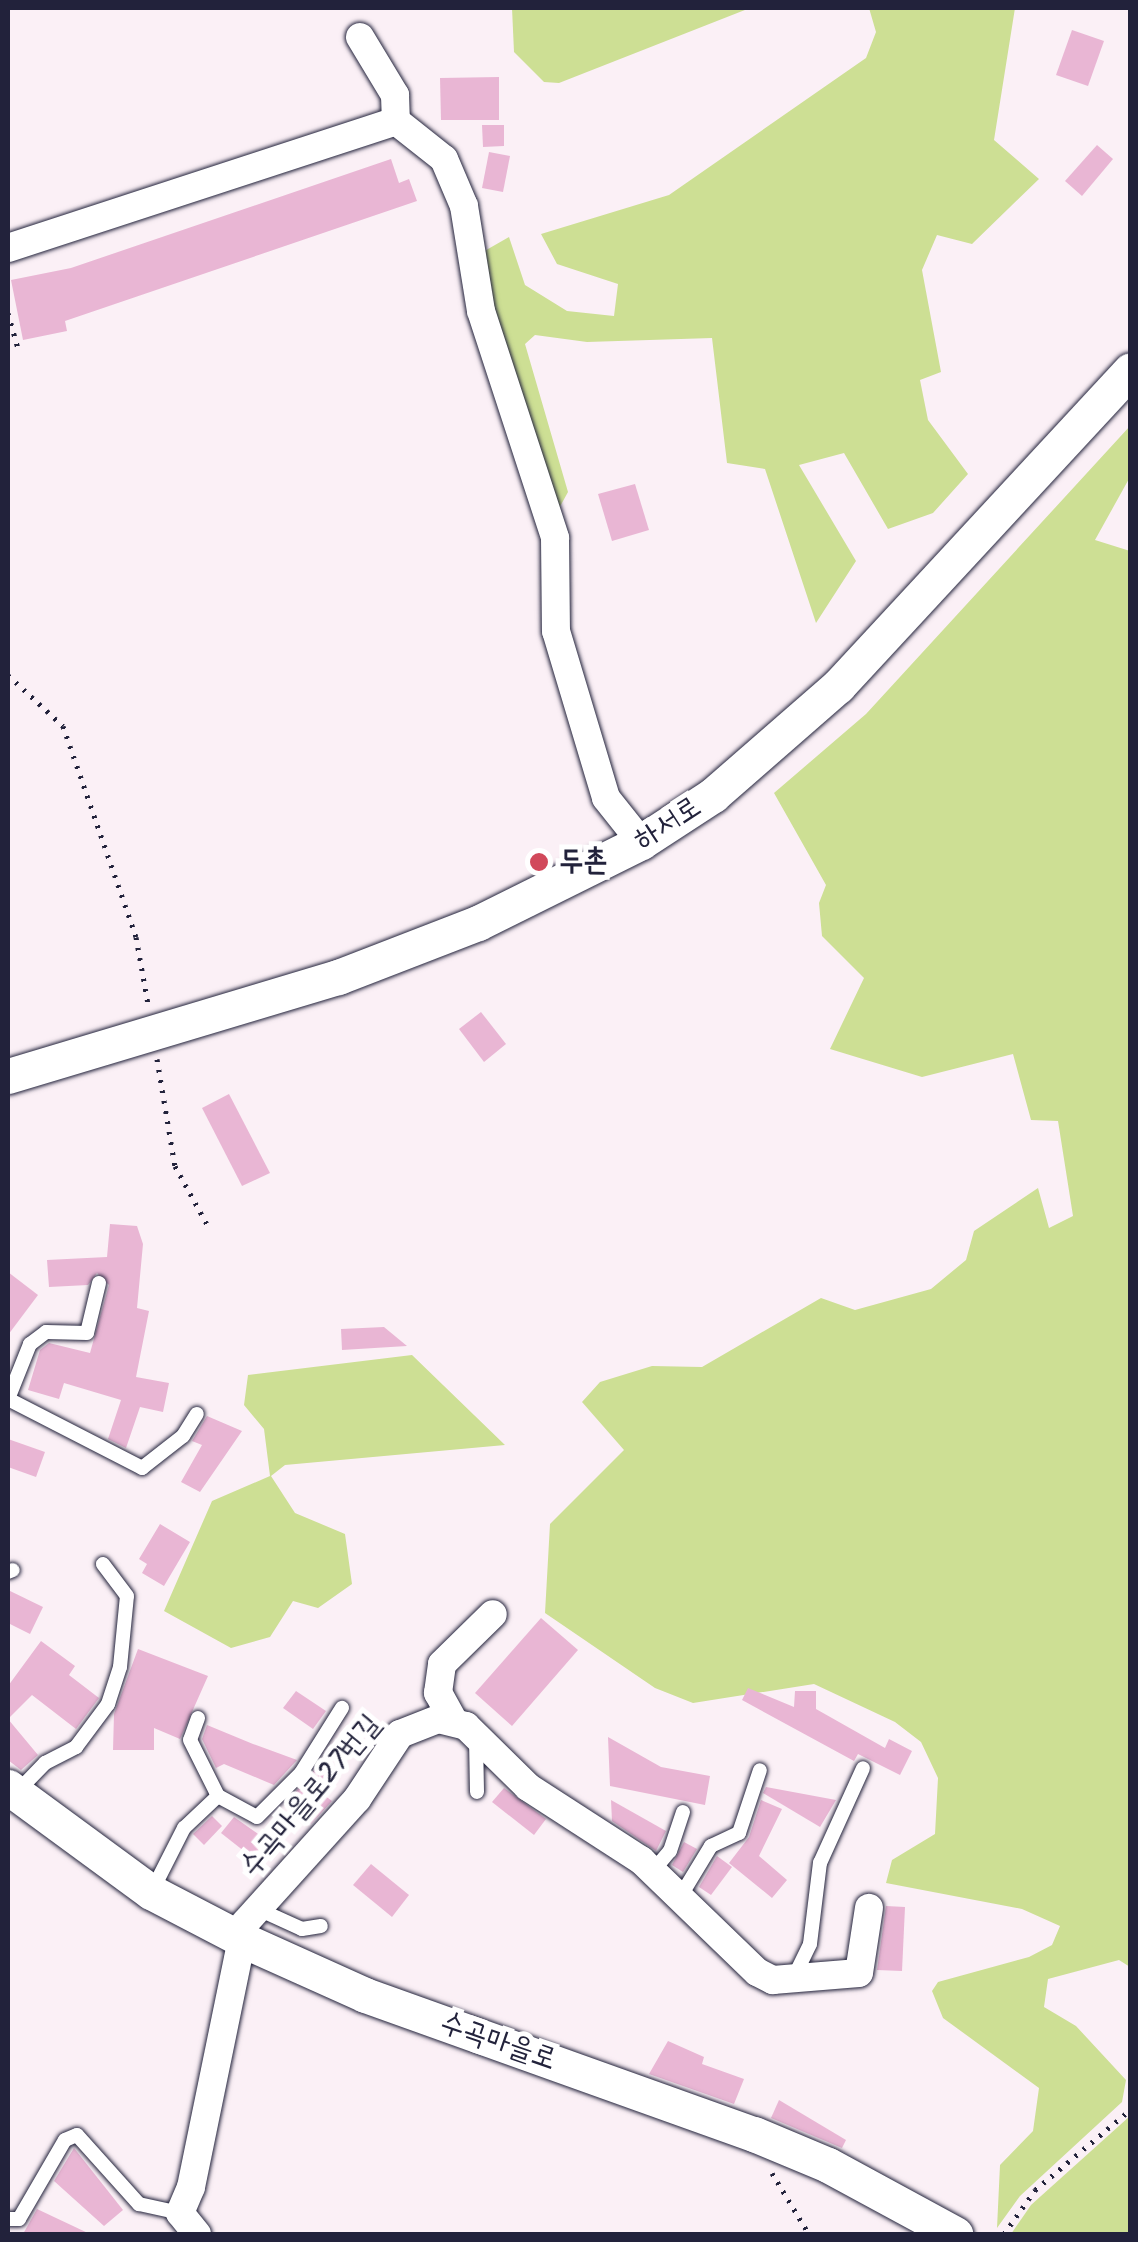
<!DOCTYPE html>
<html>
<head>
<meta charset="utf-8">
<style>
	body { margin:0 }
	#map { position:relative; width:1138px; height:2242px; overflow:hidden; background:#fbf0f6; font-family:Kalam,"Poor Story",sans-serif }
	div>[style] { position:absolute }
	.green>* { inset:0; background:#cddf94 }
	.building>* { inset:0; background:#e9b6d4 }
	.path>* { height:5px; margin-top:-2.5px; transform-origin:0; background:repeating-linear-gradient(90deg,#22223b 0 2.5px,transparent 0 10.5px) }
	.roads { filter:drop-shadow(0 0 2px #22223b) drop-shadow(0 0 2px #22223b) }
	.service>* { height:14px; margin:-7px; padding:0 7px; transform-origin:7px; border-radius:7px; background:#fff }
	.minor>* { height:28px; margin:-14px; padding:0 14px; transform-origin:14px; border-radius:14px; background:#fff }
	.tertiary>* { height:35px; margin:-17.5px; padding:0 17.5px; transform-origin:17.5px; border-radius:17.5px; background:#fff }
	.dots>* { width:28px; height:28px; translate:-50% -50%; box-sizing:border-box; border:5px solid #fff; border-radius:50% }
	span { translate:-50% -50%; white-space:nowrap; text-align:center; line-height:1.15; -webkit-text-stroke:10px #fff; paint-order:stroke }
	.street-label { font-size:30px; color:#22223b }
	.poi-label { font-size:30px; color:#22223b; font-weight:700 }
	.left { translate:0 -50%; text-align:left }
	.frame { position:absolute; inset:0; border:10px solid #22223b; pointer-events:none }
</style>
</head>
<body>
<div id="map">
	<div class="green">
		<i style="clip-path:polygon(512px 8px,750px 8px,559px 83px,544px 82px,514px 52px)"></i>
		<i style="clip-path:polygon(869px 8px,1015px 8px,994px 140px,1039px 179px,972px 244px,937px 235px,922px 270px,941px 372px,920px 380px,928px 420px,968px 474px,933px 513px,888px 529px,844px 453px,799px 465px,856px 561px,816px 623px,765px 469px,727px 463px,712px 338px,587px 342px,535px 335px,525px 344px,568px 492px,557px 512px,501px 338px,481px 253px,509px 237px,525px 285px,567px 311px,614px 316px,618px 284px,557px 264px,541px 234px,669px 195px,866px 58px,876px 32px)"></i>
		<i style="clip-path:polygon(1130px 426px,1130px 477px,1095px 540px,1130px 551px,1130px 1967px,1119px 1960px,1048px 1979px,1044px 2007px,1076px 2026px,1126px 2080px,1122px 2102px,1020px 2196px,997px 2228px,1000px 2165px,1033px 2131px,1039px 2088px,943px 2018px,932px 1991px,938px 1982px,1029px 1957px,1052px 1945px,1060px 1926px,1022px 1909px,886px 1883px,892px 1860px,935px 1834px,938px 1778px,921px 1742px,895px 1722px,814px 1684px,693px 1703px,655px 1688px,545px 1613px,550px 1524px,624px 1450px,582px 1402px,600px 1382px,652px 1366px,702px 1367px,821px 1298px,855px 1310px,931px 1289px,966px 1260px,974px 1231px,1038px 1188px,1049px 1228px,1073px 1216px,1058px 1121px,1031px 1120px,1013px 1054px,922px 1077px,830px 1049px,864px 978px,822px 936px,819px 903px,826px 885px,774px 793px,866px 714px)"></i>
		<i style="clip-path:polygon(412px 1355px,505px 1445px,285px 1465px,271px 1476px,295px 1513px,345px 1534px,352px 1584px,318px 1608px,293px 1601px,270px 1637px,231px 1648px,164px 1611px,212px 1501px,270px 1476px,264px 1429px,244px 1405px,248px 1375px)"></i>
		<i style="clip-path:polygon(1130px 2116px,1130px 2234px,1011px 2234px,1031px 2205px)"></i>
	</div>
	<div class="building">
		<i style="clip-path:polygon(1072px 30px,1104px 41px,1088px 86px,1056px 75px)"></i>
		<i style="clip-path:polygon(499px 77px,499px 120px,441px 120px,440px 78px)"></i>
		<i style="clip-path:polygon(482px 125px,504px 125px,504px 146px,483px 147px)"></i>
		<i style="clip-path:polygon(1097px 145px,1113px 159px,1082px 196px,1065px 181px)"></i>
		<i style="clip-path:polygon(489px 152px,510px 156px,503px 192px,482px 188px)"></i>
		<i style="clip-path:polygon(391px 159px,399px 183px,409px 179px,417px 201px,65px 321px,67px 331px,23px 340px,11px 280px,71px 268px)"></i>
		<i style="clip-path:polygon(635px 484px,649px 530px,612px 541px,598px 494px)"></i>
		<i style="clip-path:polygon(481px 1012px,506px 1044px,484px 1062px,459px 1029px)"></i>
		<i style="clip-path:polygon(229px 1094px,270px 1173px,242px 1186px,202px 1108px)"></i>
		<i style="clip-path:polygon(110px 1224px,137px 1226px,143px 1244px,137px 1308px,149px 1311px,136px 1377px,169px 1383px,163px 1412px,140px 1407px,126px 1448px,108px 1439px,121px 1400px,64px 1383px,59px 1399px,28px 1390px,40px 1350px,49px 1343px,90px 1353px,109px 1285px,97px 1273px,88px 1285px,49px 1287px,47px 1260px,107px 1257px)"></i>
		<i style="clip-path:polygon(8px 1272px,38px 1295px,8px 1335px)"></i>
		<i style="clip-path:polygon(384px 1327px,407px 1346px,342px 1350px,341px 1329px)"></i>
		<i style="clip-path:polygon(207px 1416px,242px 1431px,200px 1492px,181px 1482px,202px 1445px,192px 1441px)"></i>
		<i style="clip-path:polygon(8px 1439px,45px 1452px,36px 1477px,8px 1467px)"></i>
		<i style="clip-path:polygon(160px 1524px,190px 1542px,164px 1586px,142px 1573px,147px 1564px,139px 1559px)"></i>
		<i style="clip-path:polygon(8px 1590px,43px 1607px,30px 1634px,8px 1623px)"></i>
		<i style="clip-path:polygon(541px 1618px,578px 1650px,512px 1726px,475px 1693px)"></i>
		<i style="clip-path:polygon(41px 1641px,75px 1666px,69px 1675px,99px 1698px,76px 1729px,32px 1695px,8px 1719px,38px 1755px,21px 1770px,8px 1760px,8px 1686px)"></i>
		<i style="clip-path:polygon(138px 1649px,208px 1676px,180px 1739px,154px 1728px,154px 1750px,113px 1750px,114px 1714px)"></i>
		<i style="clip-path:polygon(748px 1688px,794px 1707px,795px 1691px,816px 1691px,816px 1709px,885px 1748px,889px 1739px,912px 1751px,900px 1775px,858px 1754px,854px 1761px,742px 1700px)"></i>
		<i style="clip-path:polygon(296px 1691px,326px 1711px,313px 1729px,283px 1708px)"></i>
		<i style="clip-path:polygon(207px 1725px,253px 1744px,297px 1760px,274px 1785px,224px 1764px,216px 1768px,202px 1739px)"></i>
		<i style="clip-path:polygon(608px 1737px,661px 1767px,710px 1776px,705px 1805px,610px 1786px)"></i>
		<i style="clip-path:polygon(316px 1768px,330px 1774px,320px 1792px,332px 1801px,311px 1824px,285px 1804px)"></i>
		<i style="clip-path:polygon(766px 1787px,836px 1800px,820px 1827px,763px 1793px)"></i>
		<i style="clip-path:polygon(504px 1788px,546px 1819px,534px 1835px,492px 1802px)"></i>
		<i style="clip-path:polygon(611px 1800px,666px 1831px,656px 1851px,612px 1821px)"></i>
		<i style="clip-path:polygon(761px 1800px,782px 1809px,759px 1856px,787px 1880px,772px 1898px,729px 1863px,749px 1837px)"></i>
		<i style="clip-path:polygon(212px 1816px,222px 1826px,204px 1845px,193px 1834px)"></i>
		<i style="clip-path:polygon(234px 1817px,268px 1841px,254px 1859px,221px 1833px)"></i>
		<i style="clip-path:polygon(684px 1842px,697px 1849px,683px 1872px,672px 1865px)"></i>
		<i style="clip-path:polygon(717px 1856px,732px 1867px,711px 1895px,699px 1887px)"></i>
		<i style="clip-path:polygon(371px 1864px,409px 1895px,392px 1917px,353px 1885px)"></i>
		<i style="clip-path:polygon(886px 1906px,905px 1907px,902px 1971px,877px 1970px)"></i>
		<i style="clip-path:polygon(668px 2041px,704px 2057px,702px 2064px,744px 2079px,734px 2104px,649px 2074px)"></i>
		<i style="clip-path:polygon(779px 2100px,846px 2140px,842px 2148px,771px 2118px)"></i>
		<i style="clip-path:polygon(74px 2148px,123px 2210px,104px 2226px,54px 2181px)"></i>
		<i style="clip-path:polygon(37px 2209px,90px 2234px,23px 2234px)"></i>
	</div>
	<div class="path">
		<i style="left:8px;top:313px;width:41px;rotate:74.2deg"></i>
		<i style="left:8px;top:675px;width:75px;rotate:42.8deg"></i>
		<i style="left:63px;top:726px;width:223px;rotate:70.9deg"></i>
		<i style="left:136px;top:937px;width:68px;rotate:79.8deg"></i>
		<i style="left:157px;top:1059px;width:109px;rotate:80.5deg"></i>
		<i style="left:175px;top:1166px;width:68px;rotate:61.2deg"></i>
		<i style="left:772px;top:2173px;width:71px;rotate:58.8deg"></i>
		<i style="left:1004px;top:2234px;width:54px;rotate:-54.8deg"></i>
		<i style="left:1035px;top:2190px;width:124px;rotate:-40.1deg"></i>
	</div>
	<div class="roads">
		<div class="service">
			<i style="left:99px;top:1283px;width:51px;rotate:103.5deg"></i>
			<i style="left:87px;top:1333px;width:41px;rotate:-178.6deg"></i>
			<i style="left:46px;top:1332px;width:20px;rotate:143deg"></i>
			<i style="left:30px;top:1344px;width:59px;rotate:111.8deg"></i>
			<i style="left:8px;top:1399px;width:151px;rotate:27.2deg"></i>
			<i style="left:142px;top:1468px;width:52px;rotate:-38deg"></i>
			<i style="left:183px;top:1436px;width:26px;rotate:-58deg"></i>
			<i style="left:8px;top:1572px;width:5px;rotate:-22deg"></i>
			<i style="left:198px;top:1718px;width:23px;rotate:110deg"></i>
			<i style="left:190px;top:1740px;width:63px;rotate:63.4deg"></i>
			<i style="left:218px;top:1796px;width:44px;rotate:28.3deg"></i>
			<i style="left:257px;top:1817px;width:62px;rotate:-45deg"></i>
			<i style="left:301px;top:1773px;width:77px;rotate:-57.8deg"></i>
			<i style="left:476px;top:1739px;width:53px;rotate:88.9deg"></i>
			<i style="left:16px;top:1793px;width:42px;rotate:-46deg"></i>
			<i style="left:45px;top:1763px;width:35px;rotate:-27deg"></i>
			<i style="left:76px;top:1747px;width:54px;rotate:-53.3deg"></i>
			<i style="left:108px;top:1704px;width:39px;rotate:-72deg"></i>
			<i style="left:120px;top:1667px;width:71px;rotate:-84.4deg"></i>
			<i style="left:127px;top:1596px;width:40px;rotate:-127deg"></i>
			<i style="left:653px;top:1871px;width:26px;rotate:-50deg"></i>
			<i style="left:670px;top:1851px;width:41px;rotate:-71.6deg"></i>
			<i style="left:152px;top:1891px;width:71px;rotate:-63.1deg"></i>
			<i style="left:184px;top:1828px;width:47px;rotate:-43.3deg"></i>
			<i style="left:680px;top:1897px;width:60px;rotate:-58.7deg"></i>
			<i style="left:711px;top:1846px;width:31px;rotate:-25deg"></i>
			<i style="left:739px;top:1833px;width:66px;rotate:-71.6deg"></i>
			<i style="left:258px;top:1909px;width:48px;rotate:24.4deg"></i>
			<i style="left:302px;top:1929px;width:19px;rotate:-9deg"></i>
			<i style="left:793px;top:1979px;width:39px;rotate:-64deg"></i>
			<i style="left:810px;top:1944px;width:82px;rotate:-83deg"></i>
			<i style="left:820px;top:1863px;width:104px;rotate:-65.6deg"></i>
			<i style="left:8px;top:2219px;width:11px"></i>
			<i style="left:19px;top:2219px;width:91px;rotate:-59.8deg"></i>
			<i style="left:65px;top:2140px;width:13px;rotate:-23deg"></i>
			<i style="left:77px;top:2135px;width:93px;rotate:48.1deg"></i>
			<i style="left:139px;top:2204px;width:42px;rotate:12.4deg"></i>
		</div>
		<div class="minor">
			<i style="left:360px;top:37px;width:68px;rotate:58.9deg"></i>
			<i style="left:395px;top:95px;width:26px;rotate:88deg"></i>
			<i style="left:396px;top:121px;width:61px;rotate:38.4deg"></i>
			<i style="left:444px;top:159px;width:51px;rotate:66.9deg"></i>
			<i style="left:464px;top:206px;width:106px;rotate:80.8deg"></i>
			<i style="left:481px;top:311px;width:239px;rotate:71.9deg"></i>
			<i style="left:555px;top:538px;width:93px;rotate:89.4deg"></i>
			<i style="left:556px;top:631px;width:174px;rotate:73.3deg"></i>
			<i style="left:606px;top:798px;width:56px;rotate:51.5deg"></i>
			<i style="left:8px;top:248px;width:408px;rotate:-18.1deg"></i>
			<i style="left:452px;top:1718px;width:29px;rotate:-119deg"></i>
			<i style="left:438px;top:1693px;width:29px;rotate:-82deg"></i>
			<i style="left:442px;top:1664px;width:71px;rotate:-44.4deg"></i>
			<i style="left:197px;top:2234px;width:27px;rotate:-129deg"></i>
			<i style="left:180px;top:2213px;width:28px;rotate:-67deg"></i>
			<i style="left:191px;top:2187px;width:269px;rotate:-78.4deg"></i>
			<i style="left:245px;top:1923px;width:167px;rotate:-47.9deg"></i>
			<i style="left:357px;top:1799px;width:78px;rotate:-56.5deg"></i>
			<i style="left:400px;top:1734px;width:41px;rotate:-21.5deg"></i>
			<i style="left:438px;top:1719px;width:29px;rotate:14deg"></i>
			<i style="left:466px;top:1726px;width:87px;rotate:44.5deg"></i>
			<i style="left:528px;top:1787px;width:135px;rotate:32.9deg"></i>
			<i style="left:641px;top:1860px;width:161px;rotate:44deg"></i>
			<i style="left:757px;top:1972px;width:18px;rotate:27deg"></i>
			<i style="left:773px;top:1980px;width:86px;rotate:-4.7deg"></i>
			<i style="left:859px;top:1973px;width:66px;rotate:-81.3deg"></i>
		</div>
		<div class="tertiary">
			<i style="left:8px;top:1076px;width:345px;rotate:-16.7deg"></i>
			<i style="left:338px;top:977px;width:150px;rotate:-21.1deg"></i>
			<i style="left:478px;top:923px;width:182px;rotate:-26.4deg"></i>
			<i style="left:641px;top:842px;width:86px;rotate:-33.1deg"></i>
			<i style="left:713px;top:795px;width:166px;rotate:-41.1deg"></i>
			<i style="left:838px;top:686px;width:430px;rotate:-47.2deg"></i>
			<i style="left:8px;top:1787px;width:177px;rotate:36.3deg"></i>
			<i style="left:151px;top:1892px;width:106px;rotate:27.5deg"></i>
			<i style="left:245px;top:1941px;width:132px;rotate:24.2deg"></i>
			<i style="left:365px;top:1995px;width:413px;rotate:19.7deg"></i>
			<i style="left:754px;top:2134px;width:80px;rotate:22.7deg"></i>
			<i style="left:828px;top:2165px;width:145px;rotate:28.5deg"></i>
		</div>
	</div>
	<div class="dots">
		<i style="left:539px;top:862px;background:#d1495b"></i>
	</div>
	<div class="street-label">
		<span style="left:668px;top:824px;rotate:-33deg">하서로</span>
		<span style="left:311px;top:1796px;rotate:-50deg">수곡마을로27번길</span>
		<span style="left:498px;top:2042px;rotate:19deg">수곡마을로</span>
	</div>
	<div class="poi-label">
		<span class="left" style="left:559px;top:862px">두촌</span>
	</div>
	<div class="frame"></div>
</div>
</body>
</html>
